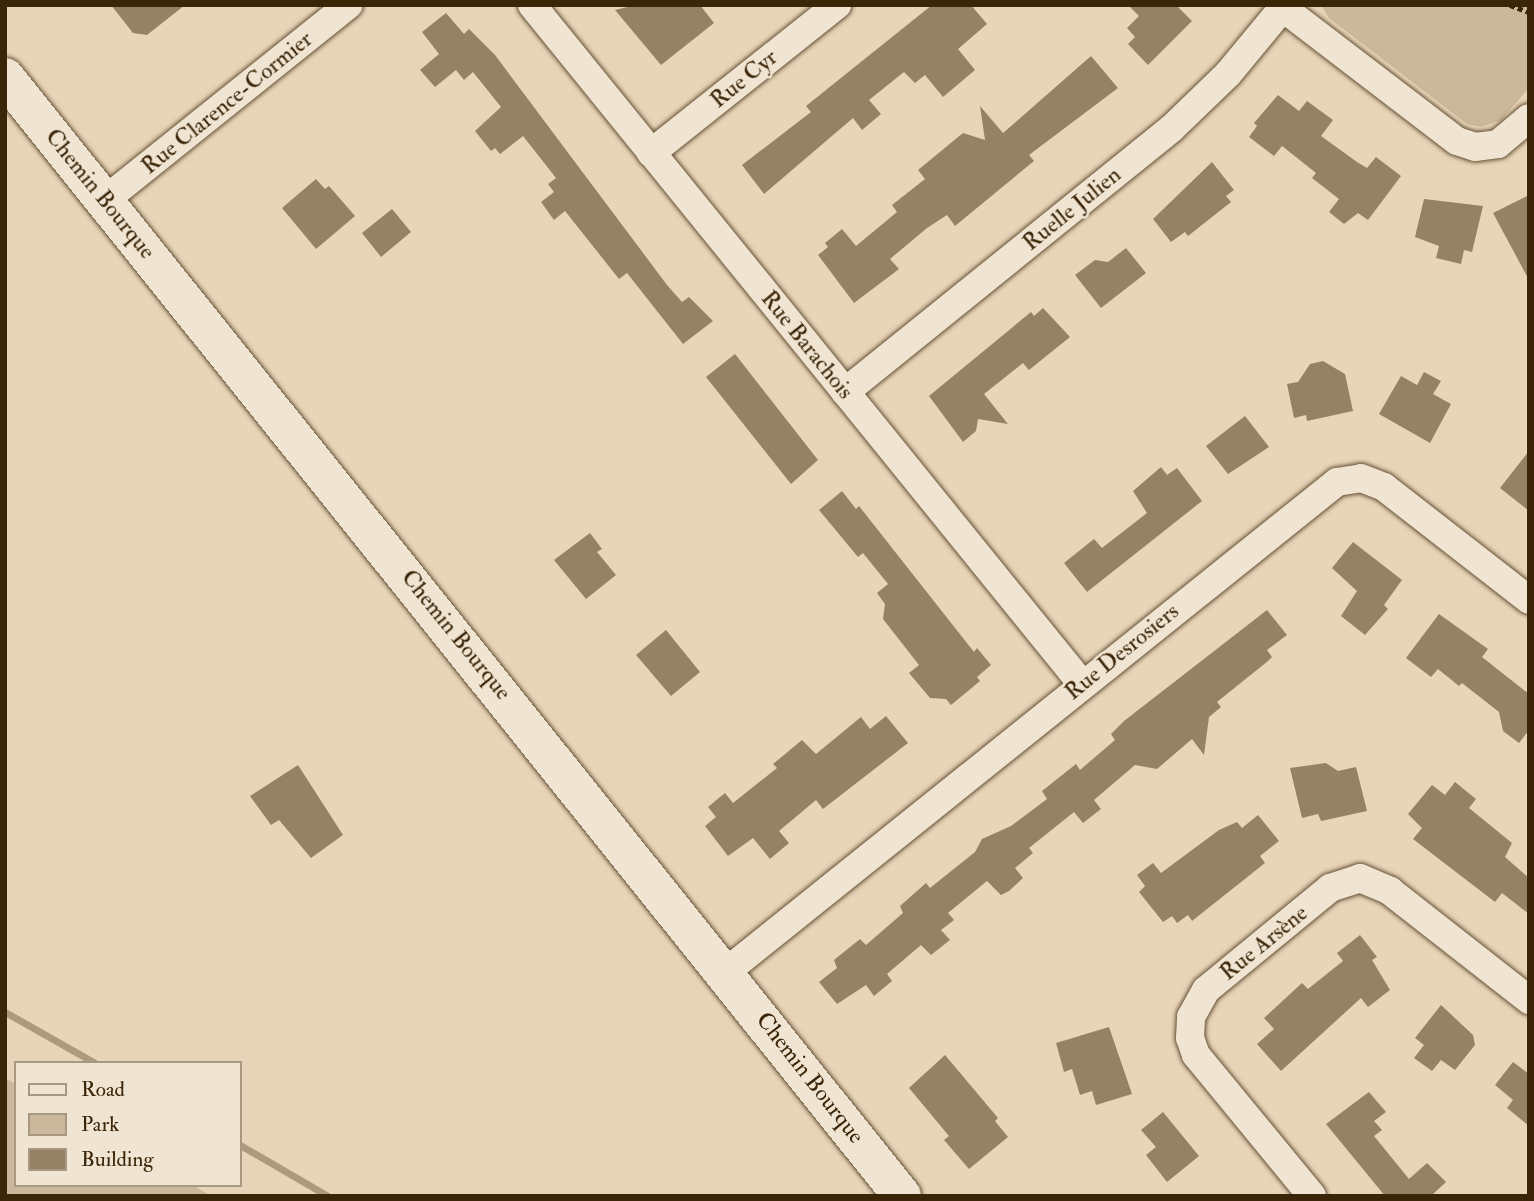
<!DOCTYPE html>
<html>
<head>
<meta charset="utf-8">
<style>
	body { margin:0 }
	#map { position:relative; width:1534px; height:1201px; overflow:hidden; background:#e8d5b9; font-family:"IM FELL Double Pica",serif }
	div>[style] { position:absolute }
	.green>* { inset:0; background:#cbb79b }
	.stream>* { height:7px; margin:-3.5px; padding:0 3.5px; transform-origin:3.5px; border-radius:3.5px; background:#ad997d }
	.building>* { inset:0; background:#958164 }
	.path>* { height:4.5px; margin-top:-2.25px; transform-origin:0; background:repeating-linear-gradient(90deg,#3b2508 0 5px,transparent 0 8.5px) }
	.roads { filter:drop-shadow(0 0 2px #665134) drop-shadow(0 0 2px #665134) }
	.street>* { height:28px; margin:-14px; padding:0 14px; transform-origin:14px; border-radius:14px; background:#f0e4d2 }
	.secondary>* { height:38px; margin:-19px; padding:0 19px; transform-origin:19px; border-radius:19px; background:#f0e4d2 }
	span { translate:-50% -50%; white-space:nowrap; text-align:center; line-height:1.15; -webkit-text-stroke:5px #f0e4d2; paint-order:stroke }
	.street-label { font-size:23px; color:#3b2508 }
	.frame { position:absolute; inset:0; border:7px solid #3b2508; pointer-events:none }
	.legend { position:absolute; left:14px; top:1061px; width:228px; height:126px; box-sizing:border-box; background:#f0e4d2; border:2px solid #a89881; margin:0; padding:9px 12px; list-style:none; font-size:21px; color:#3b2508 }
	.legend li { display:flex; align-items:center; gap:14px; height:35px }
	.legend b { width:35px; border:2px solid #a89881 }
</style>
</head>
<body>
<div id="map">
	<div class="green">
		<i style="clip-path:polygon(1321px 5px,1529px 5px,1529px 88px,1501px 120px,1481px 127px,1467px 124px,1329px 18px)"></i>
		<i style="clip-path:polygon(5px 1078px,16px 1084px,16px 1185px,193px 1185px,211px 1196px,5px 1196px)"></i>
	</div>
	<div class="stream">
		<i style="left:5px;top:1012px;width:103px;rotate:29.5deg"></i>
		<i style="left:240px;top:1145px;width:102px;rotate:30.1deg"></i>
	</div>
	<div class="building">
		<i style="clip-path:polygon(111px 5px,185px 5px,147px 35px,133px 33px)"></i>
		<i style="clip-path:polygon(636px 5px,700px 5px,714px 23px,661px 65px,615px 10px)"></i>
		<i style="clip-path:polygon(932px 5px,971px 5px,987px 24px,958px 49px,975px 70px,943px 97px,925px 75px,915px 83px,904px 72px,869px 100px,881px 114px,862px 130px,853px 118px,764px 194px,742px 165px,811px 112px,806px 106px)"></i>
		<i style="clip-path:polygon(1128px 5px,1176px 5px,1192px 21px,1148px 65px,1128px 44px,1135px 37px,1127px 28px,1139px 16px)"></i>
		<i style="clip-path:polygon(446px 13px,464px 34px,469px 29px,495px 55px,667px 285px,682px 302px,689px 297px,713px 321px,683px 344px,627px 273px,619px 279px,565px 211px,554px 220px,541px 202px,554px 192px,548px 184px,556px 178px,523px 136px,500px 154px,495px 148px,491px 151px,475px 131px,501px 107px,473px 72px,464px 80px,456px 70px,435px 87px,420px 70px,439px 54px,422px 32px)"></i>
		<i style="clip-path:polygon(1091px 56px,1118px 88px,1029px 155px,1034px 161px,955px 226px,947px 215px,927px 228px,890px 259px,899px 269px,854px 303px,818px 255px,828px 247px,825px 243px,842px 229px,856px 246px,897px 212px,892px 205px,925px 179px,918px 170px,963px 133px,985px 140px,980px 106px,1003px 133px)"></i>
		<i style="clip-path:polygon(1278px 95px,1299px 111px,1307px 101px,1333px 120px,1321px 136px,1357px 162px,1367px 168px,1376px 157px,1401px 176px,1368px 220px,1358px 213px,1344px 224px,1329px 212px,1339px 199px,1312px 178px,1316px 173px,1282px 146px,1274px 156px,1249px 137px,1257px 126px,1254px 123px)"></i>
		<i style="clip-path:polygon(1212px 162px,1234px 190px,1226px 196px,1231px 202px,1188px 236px,1185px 232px,1171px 242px,1153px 219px)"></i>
		<i style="clip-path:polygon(316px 179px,325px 189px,329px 186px,355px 216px,316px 249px,282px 208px)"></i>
		<i style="clip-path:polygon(1529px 195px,1529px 280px,1493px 213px)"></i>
		<i style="clip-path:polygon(1424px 199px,1483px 206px,1472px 252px,1464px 250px,1461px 264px,1436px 258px,1439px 246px,1415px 237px)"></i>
		<i style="clip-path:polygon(392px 209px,411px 232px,381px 257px,362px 233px)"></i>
		<i style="clip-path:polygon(1126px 248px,1146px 273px,1101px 308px,1075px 275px,1095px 260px,1108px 262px)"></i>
		<i style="clip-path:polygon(1043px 308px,1070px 337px,1029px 370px,1023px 363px,984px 394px,1008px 424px,978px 419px,976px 431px,963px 442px,929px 396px,1031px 312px,1034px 316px)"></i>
		<i style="clip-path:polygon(735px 354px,818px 460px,791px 484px,706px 377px)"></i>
		<i style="clip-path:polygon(1323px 361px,1345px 374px,1353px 411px,1307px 421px,1306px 415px,1294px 418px,1287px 384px,1298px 382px,1310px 364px)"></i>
		<i style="clip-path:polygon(1424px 372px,1441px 381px,1433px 394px,1451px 404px,1430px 443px,1379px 414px,1401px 376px,1417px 385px)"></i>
		<i style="clip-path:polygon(1245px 416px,1269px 447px,1228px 474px,1206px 446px)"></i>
		<i style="clip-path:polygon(1529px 451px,1529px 511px,1500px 488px)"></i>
		<i style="clip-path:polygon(1161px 467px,1167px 475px,1177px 468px,1202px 501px,1087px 592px,1064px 563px,1094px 539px,1102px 548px,1147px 513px,1133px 491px)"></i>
		<i style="clip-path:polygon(842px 491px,856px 509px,859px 506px,974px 652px,977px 648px,991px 665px,977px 677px,980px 681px,951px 705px,946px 699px,930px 698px,909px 673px,919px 665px,883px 619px,885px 604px,877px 593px,888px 584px,863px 553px,858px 557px,819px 510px)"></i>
		<i style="clip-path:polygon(590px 533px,602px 549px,597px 552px,616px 575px,586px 599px,554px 560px)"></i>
		<i style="clip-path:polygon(1353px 542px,1402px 580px,1384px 605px,1388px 609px,1365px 635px,1341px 616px,1357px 591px,1332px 568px)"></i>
		<i style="clip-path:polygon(1267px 610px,1287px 635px,1267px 650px,1272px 657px,1268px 661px,1217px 702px,1221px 707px,1209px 717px,1204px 755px,1192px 739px,1157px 769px,1135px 765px,1094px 800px,1101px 809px,1083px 823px,1074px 812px,1029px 848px,1033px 853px,1015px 868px,1023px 878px,1009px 891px,1001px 895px,987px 881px,948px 913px,954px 920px,941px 930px,950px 940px,931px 955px,921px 945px,887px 974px,892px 981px,874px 996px,866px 985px,837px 1004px,819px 982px,837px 968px,834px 960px,860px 939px,866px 945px,903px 913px,900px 906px,926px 883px,930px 888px,975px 852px,982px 839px,1011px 826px,1047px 799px,1042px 791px,1076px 764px,1080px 770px,1115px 740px,1111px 734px,1124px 721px)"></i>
		<i style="clip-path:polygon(1439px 614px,1488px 649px,1482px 657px,1529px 694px,1529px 730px,1519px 743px,1503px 731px,1499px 712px,1462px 683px,1459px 686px,1438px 669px,1431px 677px,1406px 658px)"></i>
		<i style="clip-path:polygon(666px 630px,700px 672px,671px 696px,636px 655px)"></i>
		<i style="clip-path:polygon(886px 716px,908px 743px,823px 809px,816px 800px,779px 831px,789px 843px,770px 859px,753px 838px,728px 856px,705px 826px,716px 817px,708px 807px,725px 793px,733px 803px,777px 768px,773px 764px,802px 740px,816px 754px,861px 717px,870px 729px)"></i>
		<i style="clip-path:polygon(1326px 763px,1338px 771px,1356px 767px,1367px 811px,1321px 821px,1318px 814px,1302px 818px,1290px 768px)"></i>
		<i style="clip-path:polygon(298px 765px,343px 835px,311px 858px,279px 820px,271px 825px,250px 796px)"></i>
		<i style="clip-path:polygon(1455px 782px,1476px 799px,1469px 808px,1512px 843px,1505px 857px,1529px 878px,1529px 914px,1502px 893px,1495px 902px,1413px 839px,1422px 828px,1408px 814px,1432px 785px,1445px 795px)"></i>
		<i style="clip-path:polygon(1258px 815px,1279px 841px,1260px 856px,1265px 863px,1192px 921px,1188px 915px,1177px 923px,1172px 916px,1163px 922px,1139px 892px,1145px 886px,1137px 875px,1153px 863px,1161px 873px,1219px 830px,1237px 822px,1242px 828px)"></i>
		<i style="clip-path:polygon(1360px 935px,1377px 957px,1372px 960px,1390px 990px,1368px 1007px,1361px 998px,1281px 1071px,1257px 1044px,1274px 1029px,1264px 1018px,1302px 983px,1308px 989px,1343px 961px,1337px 953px)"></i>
		<i style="clip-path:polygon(1441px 1005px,1473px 1035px,1475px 1045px,1455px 1070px,1441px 1060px,1432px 1071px,1414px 1058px,1424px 1045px,1415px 1038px)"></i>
		<i style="clip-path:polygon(1109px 1027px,1132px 1094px,1096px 1105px,1092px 1091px,1080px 1095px,1072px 1069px,1064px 1072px,1056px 1043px)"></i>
		<i style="clip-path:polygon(945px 1055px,998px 1118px,995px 1121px,1008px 1137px,969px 1169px,944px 1140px,949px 1136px,909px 1088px)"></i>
		<i style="clip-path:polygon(1513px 1062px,1529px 1074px,1529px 1126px,1507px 1108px,1513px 1100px,1495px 1085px)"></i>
		<i style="clip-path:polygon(1369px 1092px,1386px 1112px,1374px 1121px,1382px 1130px,1374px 1136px,1409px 1179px,1427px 1163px,1446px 1182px,1431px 1196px,1385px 1196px,1326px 1124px)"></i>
		<i style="clip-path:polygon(1163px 1112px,1199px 1156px,1167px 1182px,1146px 1155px,1156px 1147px,1141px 1130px)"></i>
	</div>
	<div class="path">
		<i style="left:1510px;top:5px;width:20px;rotate:20deg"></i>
	</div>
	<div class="roads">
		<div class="street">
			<i style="left:532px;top:5px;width:874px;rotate:50.99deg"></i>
			<i style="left:1283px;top:8px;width:219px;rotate:37.4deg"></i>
			<i style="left:1457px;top:141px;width:19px;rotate:18deg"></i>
			<i style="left:1475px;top:147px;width:23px;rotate:-7deg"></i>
			<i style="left:1498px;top:144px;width:40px;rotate:-40deg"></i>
			<i style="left:651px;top:153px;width:238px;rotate:-38.5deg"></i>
			<i style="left:105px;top:200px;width:312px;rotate:-38.7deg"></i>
			<i style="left:845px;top:392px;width:420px;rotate:-38.9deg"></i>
			<i style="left:1172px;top:128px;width:78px;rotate:-44deg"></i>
			<i style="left:1228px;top:74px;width:89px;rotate:-50.4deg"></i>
			<i style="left:727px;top:971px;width:782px;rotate:-38.72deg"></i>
			<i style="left:1337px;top:482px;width:24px;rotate:-9deg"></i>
			<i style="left:1361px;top:478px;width:25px;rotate:21deg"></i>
			<i style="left:1384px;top:487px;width:184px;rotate:37.9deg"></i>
			<i style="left:1312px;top:1196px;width:183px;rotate:-129.4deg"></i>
			<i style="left:1196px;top:1055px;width:18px;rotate:-109deg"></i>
			<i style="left:1190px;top:1038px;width:21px;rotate:-87deg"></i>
			<i style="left:1191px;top:1017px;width:31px;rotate:-61deg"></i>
			<i style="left:1206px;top:990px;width:161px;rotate:-39.4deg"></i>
			<i style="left:1330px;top:888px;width:32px;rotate:-18deg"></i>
			<i style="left:1360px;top:878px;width:33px;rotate:23deg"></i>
			<i style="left:1390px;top:891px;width:177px;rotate:38.1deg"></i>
		</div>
		<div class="secondary">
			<i style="left:5px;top:77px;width:1434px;rotate:51.28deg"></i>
		</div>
	</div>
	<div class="street-label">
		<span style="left:744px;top:79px;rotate:-39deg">Rue Cyr</span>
		<span style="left:227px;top:103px;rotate:-39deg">Rue Clarence-Cormier</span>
		<span style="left:100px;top:194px;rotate:51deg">Chemin Bourque</span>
		<span style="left:1072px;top:209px;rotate:-39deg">Ruelle Julien</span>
		<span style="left:807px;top:345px;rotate:51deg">Rue Barachois</span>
		<span style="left:456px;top:635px;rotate:51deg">Chemin Bourque</span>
		<span style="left:1122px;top:652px;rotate:-39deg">Rue Desrosiers</span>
		<span style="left:1264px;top:943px;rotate:-39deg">Rue Arsène</span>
		<span style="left:810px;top:1078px;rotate:52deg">Chemin Bourque</span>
	</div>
	<div class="frame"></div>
	<ul class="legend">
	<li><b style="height:9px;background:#f0e4d2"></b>Road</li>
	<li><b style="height:19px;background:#cbb79b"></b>Park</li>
	<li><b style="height:19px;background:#958164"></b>Building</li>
	</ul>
</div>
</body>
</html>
